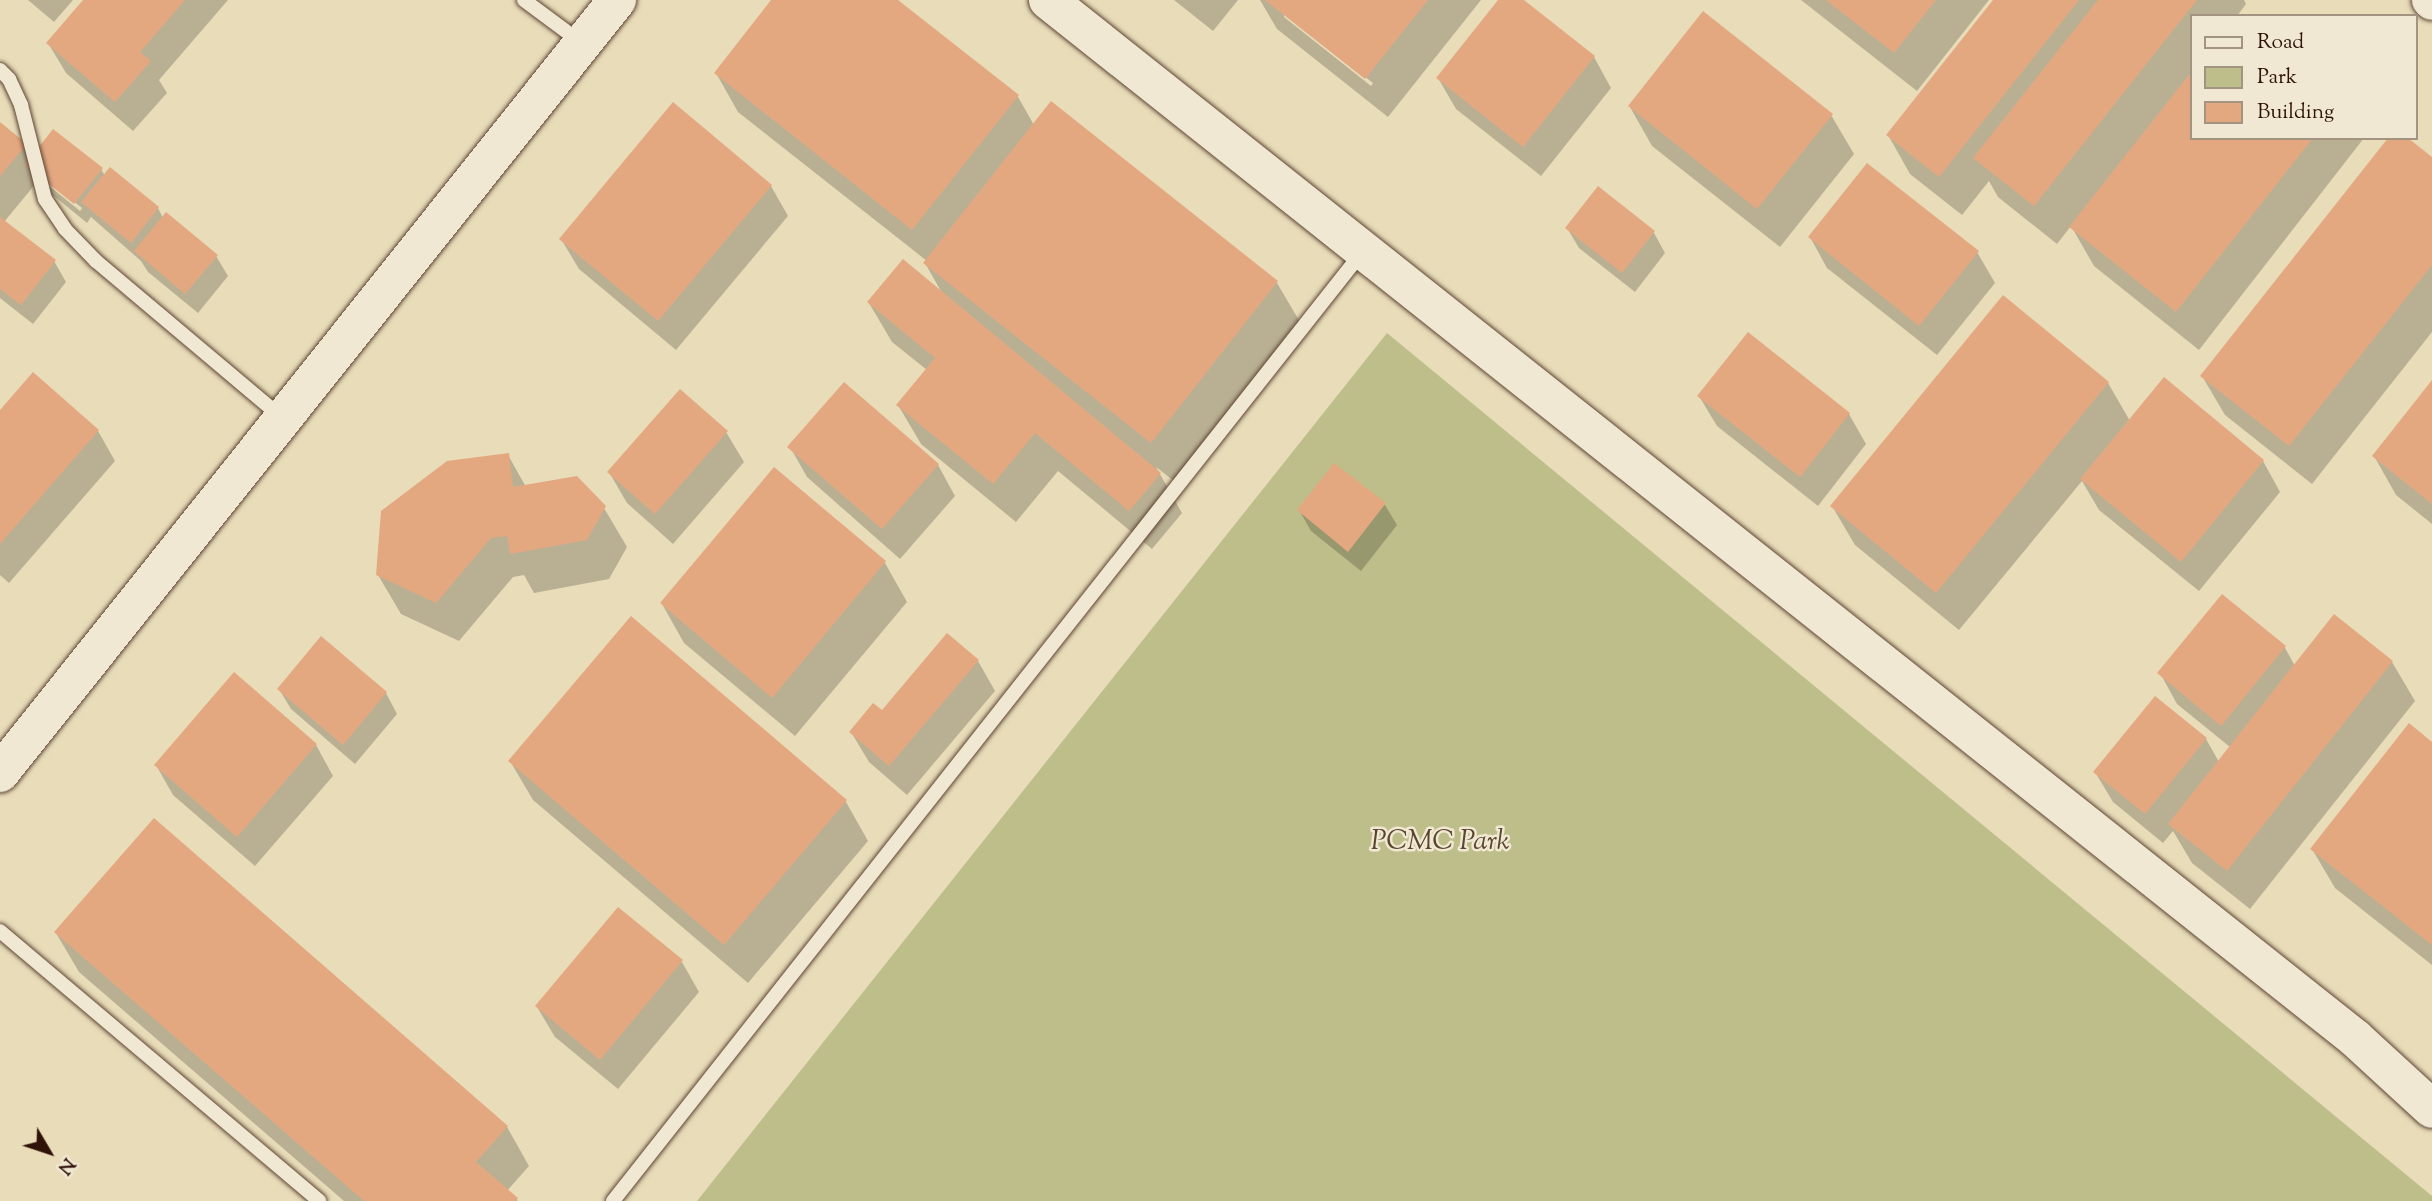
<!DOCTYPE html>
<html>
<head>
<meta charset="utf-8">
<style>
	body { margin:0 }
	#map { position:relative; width:2432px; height:1201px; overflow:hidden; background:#e8dcb9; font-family:"Sorts Mill Goudy",serif }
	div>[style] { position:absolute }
	.green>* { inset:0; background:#bdbe8a }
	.shadow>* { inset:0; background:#0003 }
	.building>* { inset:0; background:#e4a881 }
	.roads { filter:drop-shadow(0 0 2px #5e4534) drop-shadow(0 0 2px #5e4534) }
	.lane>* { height:14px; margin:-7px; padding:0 7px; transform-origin:7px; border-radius:7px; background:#f0e8d2 }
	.secondary>* { height:38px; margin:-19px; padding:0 19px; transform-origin:19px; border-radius:19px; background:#f0e8d2 }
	span { translate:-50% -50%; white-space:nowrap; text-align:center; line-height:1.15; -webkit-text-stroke:5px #f0e8d2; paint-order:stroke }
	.park-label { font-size:28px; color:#5a462f; font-style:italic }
	.legend { position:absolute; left:2190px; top:14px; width:228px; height:126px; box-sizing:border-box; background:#f0e8d2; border:2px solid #a39381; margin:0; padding:9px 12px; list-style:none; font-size:21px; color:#301308 }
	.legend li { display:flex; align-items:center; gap:14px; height:35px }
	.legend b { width:35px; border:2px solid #a39381 }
	.north { position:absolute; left:14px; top:1117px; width:70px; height:70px; -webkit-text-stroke:5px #f0e8d2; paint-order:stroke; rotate:129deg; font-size:19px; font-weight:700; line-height:28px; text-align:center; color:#301308 }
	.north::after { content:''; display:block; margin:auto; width:24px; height:32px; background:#301308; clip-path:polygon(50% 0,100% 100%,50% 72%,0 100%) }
</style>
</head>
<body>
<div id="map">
	<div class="green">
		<i style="clip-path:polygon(1387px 333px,2432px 1196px,2432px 1201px,697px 1201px)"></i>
	</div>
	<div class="shadow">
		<i style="clip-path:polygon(28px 0,73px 0,54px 22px)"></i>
		<i style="clip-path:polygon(86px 0,228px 0,159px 80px,167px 93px,133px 131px,66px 73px,48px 43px)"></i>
		<i style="clip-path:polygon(773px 0,896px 0,1018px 97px,1034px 125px,1051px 104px,1277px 283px,1300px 322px,1174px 481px,1156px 467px,1182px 513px,1152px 549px,1058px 471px,1016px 522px,921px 444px,898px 405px,927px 370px,892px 342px,869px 303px,942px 293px,925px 263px,927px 261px,738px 112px,716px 73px)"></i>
		<i style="clip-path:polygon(1174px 0,1238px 0,1213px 31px)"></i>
		<i style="clip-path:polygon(evenodd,1260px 0,1481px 0,1388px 117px,1277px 29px,1260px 0,1284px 13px,1373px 83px,1371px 86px,1284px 17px,1284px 13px)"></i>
		<i style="clip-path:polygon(1500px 0,1522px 0,1594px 57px,1611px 88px,1541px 176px,1456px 109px,1438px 78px)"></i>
		<i style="clip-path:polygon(1801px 0,1989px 0,1917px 91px)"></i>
		<i style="clip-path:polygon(1995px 0,2244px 0,2246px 4px,2237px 16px,2192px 16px,2192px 138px,2364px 138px,2199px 350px,2094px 266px,2071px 226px,2057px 244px,1998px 197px,1989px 181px,1962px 215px,1910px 174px,1888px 135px)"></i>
		<i style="clip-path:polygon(1630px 107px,1831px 115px,1854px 154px,1780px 247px,1652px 146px)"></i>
		<i style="clip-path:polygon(evenodd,0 124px,25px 145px,101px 169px,105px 176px,158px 208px,163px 218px,216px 256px,228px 276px,198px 313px,148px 272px,141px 261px,91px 217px,87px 223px,37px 182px,4px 222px,54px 261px,66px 282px,33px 324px,0 298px,0 124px,42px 176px,82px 208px,80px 211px,42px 180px,42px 176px)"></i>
		<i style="clip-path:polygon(2432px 160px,2432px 332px,2312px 484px,2225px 415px,2202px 376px)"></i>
		<i style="clip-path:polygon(771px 186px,788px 216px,676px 350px,579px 269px,561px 239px)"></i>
		<i style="clip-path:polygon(1567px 228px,1654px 233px,1665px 253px,1635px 292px,1579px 248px)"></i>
		<i style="clip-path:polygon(1810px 237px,1977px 252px,1995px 283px,1937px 355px,1827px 268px)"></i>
		<i style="clip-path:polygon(2164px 380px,2263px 461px,2280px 492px,2199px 591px,2099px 510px,2082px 481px,1959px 630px,1855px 545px,1832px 506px,2108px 383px,2130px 421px)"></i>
		<i style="clip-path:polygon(2432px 383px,2432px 524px,2396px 495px,2374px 456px)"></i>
		<i style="clip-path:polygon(1699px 396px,1849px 414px,1866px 444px,1818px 506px,1717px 426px)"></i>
		<i style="clip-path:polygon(0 413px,98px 431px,115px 461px,9px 583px,0 575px)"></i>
		<i style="clip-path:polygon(726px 432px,744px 462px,673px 544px,627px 503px,609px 472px)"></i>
		<i style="clip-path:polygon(790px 447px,938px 465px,955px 496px,900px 559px,807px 477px)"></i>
		<i style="clip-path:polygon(508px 455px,526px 487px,604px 508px,627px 547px,609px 579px,534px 593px,524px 575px,513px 577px,459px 641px,401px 614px,378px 575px)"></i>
		<i style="clip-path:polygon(1335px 465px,1385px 505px,1397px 525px,1361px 571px,1311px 531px,1299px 510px)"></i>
		<i style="clip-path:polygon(774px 469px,885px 563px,907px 602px,795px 736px,684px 643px,662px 604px)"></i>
		<i style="clip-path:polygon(2222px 596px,2285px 648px,2295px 666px,2392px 662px,2415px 701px,2250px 909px,2192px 863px,2173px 831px,2163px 843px,2113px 802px,2095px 772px,2206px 739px,2219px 762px,2230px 747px,2177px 704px,2160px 673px)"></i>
		<i style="clip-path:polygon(631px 619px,846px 802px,868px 841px,748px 983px,533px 800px,510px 761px)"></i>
		<i style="clip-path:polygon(978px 661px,995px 691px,907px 795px,869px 762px,851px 732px)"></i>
		<i style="clip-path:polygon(279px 689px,386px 693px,397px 714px,355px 764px,291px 709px)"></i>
		<i style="clip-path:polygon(2432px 744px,2432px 965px,2335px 888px,2312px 849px)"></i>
		<i style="clip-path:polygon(316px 745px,333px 776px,255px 866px,173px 795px,156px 765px)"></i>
		<i style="clip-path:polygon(56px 933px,507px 1127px,529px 1166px,507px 1191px,518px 1201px,344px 1201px,79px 972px)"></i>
		<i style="clip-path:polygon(682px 962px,699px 992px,618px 1089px,555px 1037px,537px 1007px)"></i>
	</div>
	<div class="building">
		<i style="clip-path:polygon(83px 0,185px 0,140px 52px,151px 61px,115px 102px,46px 43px)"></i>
		<i style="clip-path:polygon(771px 0,898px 0,1019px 95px,912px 230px,714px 73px)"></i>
		<i style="clip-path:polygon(1265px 0,1428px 0,1365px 79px)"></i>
		<i style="clip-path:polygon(1498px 0,1524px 0,1595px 56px,1523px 147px,1436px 78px)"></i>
		<i style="clip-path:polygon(1826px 0,1936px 0,1894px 53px)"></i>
		<i style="clip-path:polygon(1993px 0,2079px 0,1939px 177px,1886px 135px)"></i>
		<i style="clip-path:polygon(2098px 0,2197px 0,2034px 206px,1973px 158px)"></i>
		<i style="clip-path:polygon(1703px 11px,1833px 114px,1757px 209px,1628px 106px)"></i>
		<i style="clip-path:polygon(2192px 71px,2192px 138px,2313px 138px,2176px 312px,2069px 227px)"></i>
		<i style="clip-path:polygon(1051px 101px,1278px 281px,1151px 443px,923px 263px)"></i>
		<i style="clip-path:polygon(673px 102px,772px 185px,658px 321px,559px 239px)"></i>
		<i style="clip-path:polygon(0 122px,27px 144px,0 176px)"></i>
		<i style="clip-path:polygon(53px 129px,103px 168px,74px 204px,25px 165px)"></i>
		<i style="clip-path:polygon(2388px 138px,2408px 138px,2432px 157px,2432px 265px,2289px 446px,2200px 376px)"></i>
		<i style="clip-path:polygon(1867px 163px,1979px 251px,1919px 326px,1808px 237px)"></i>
		<i style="clip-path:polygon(110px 167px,159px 207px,131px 243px,81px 202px)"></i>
		<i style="clip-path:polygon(1598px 186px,1655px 231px,1622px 273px,1565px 228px)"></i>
		<i style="clip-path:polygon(166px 212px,218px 255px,185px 294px,134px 251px)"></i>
		<i style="clip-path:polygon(0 217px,56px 260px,21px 305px,0 289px)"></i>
		<i style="clip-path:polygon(903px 259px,1161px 473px,1129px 511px,1035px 433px,993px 484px,896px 405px,935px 358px,867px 302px)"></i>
		<i style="clip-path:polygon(2003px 295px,2109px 382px,1936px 593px,1830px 506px)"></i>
		<i style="clip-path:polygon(1748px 332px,1850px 413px,1800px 477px,1697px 396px)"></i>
		<i style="clip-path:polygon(33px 372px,99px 430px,0 544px,0 410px)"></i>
		<i style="clip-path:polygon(2164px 377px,2264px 460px,2181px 562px,2080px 479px)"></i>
		<i style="clip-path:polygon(2432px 380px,2432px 504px,2372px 456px)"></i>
		<i style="clip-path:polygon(844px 382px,939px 464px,882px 529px,787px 447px)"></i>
		<i style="clip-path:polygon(680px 389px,728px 431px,655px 514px,607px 472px)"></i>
		<i style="clip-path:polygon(509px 453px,513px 487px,577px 476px,606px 506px,587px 540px,510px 554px,507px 536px,491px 538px,436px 603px,376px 575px,381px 511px,447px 461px)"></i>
		<i style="clip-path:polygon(1334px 463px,1386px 503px,1348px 552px,1297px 510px)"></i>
		<i style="clip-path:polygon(774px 467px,886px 561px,772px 698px,660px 603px)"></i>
		<i style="clip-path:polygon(2222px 594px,2286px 646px,2221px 726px,2157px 673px)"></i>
		<i style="clip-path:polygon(2334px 614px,2393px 661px,2227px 871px,2168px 824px)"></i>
		<i style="clip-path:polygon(631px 616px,847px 800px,724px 945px,508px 761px)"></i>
		<i style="clip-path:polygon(947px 633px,979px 660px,889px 766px,849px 732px,873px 703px,882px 710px)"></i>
		<i style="clip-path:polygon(321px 636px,387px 692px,343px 745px,277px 689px)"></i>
		<i style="clip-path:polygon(234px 672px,317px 744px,237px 837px,154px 765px)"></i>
		<i style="clip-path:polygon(2155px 696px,2207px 738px,2145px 814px,2093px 772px)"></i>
		<i style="clip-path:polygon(2409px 723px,2432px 742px,2432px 945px,2310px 849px)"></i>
		<i style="clip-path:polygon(154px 818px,508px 1126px,476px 1162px,518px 1198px,516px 1201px,364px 1201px,54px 932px)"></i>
		<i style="clip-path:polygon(618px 907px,683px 960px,600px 1060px,535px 1006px)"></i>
	</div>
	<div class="roads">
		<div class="lane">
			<i style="left:524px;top:0;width:72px;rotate:36.6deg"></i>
			<i style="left:0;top:70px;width:13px;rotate:45deg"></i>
			<i style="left:9px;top:79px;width:29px;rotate:65deg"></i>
			<i style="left:21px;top:105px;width:97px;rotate:75.7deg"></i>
			<i style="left:45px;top:199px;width:36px;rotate:56deg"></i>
			<i style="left:65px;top:229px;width:45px;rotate:45.9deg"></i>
			<i style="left:96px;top:261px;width:242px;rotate:40.1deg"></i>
			<i style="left:0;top:931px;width:418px;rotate:40.2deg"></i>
			<i style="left:613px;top:1201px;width:1210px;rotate:-51.71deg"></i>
		</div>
		<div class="secondary">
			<i style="left:1048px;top:0;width:1670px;rotate:38.46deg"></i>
			<i style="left:2356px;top:1039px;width:103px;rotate:42.6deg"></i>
			<i style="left:2431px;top:0;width:1px;rotate:45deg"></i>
			<i style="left:0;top:773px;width:989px;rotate:-51.4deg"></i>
		</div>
	</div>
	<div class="park-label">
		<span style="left:1440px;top:842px">PCMC Park</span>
	</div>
	<ul class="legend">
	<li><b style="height:9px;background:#f0e8d2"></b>Road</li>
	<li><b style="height:19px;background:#bdbe8a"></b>Park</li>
	<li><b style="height:19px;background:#e4a881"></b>Building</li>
	</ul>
	<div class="north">N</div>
</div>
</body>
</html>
